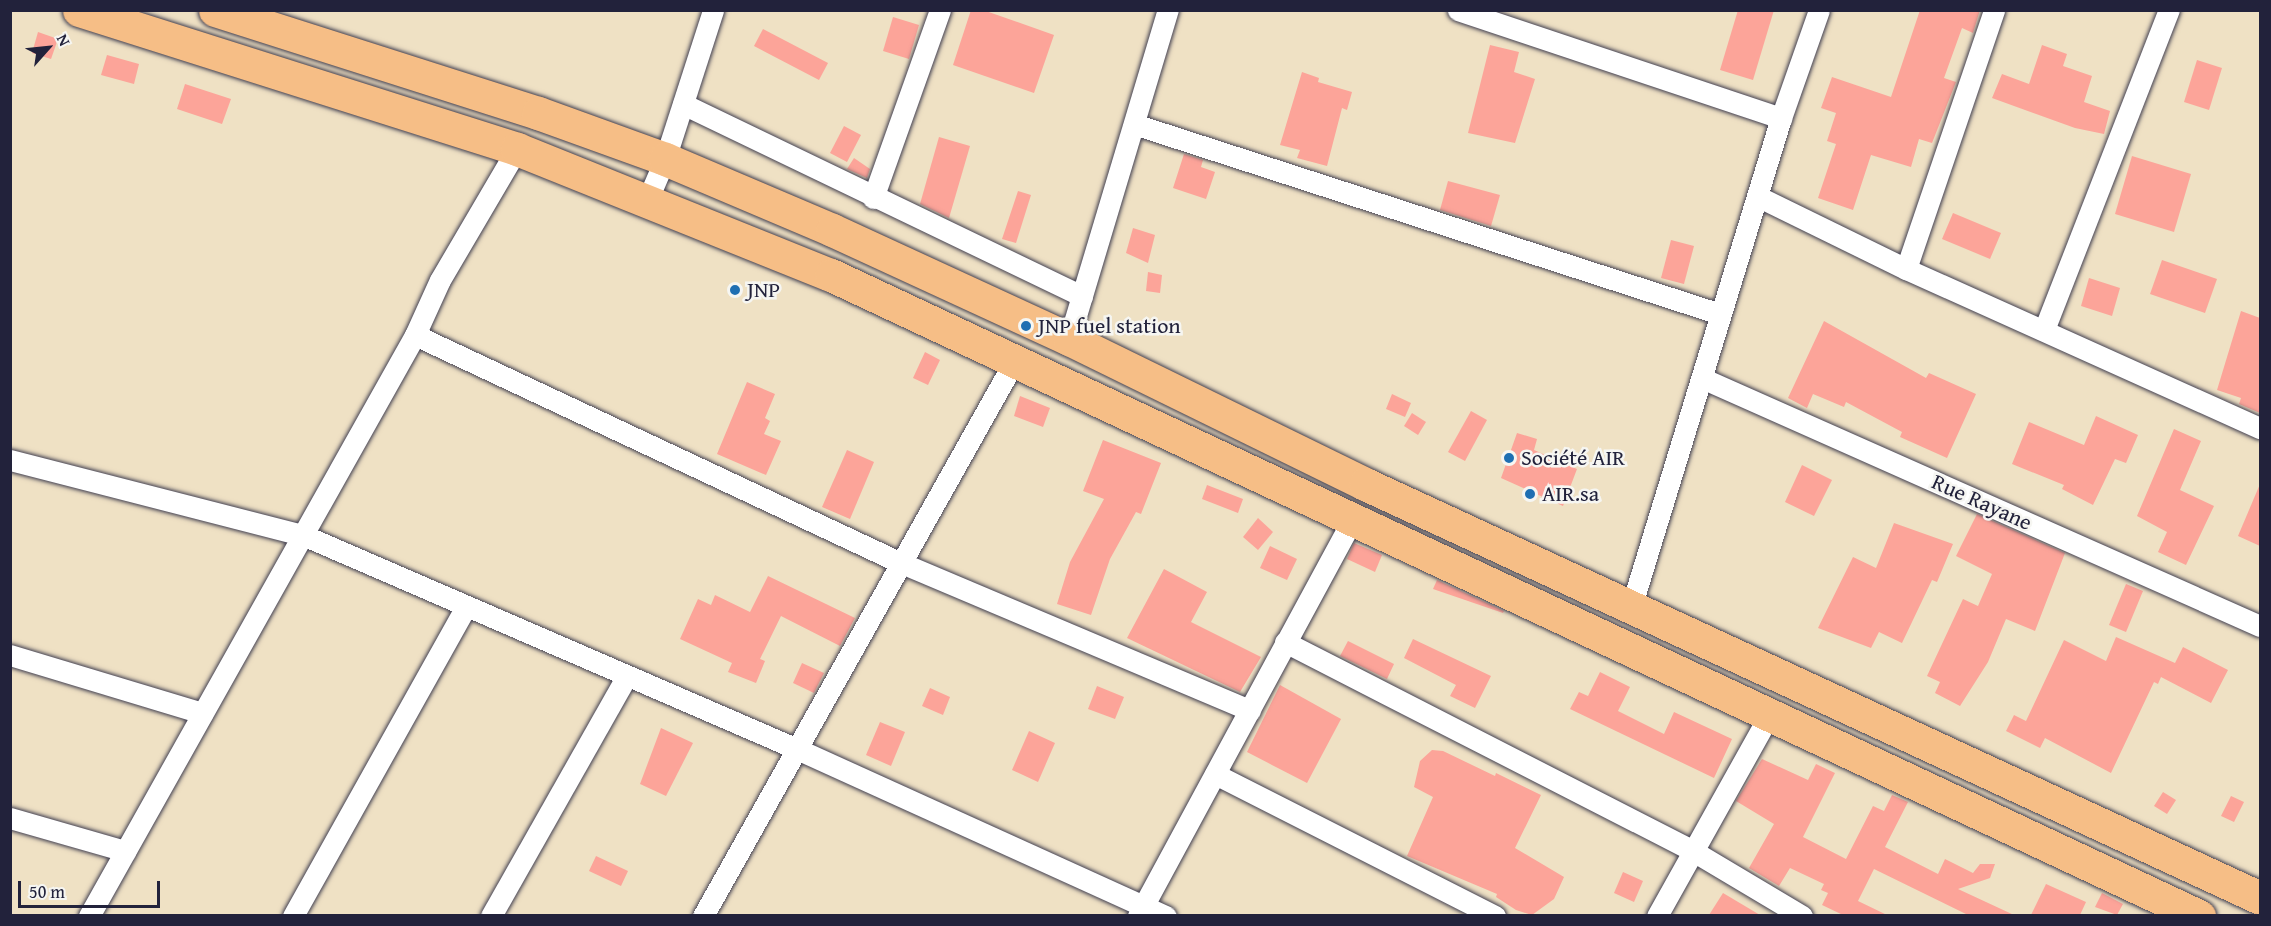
<!DOCTYPE html>
<html>
<head>
<meta charset="utf-8">
<style>
	body { margin:0 }
	#map { position:relative; width:2271px; height:926px; overflow:hidden; background:#efe1c4; font-family:"Gentium Book Plus",serif }
	div>[style] { position:absolute }
	.building>* { inset:0; background:#fca499 }
	.roads { filter:drop-shadow(0 0 2px #413f50) drop-shadow(0 0 2px #413f50) }
	.minor>* { height:21px; margin:-10.5px; padding:0 10.5px; transform-origin:10.5px; border-radius:10.5px; background:#fff }
	.primary>* { height:33px; margin:-16.5px; padding:0 16.5px; transform-origin:16.5px; border-radius:16.5px; background:#f6be86 }
	.dots>* { width:16px; height:16px; translate:-50% -50%; box-sizing:border-box; border:3px solid #f6f6f2; border-radius:50% }
	span { translate:-50% -50%; white-space:nowrap; text-align:center; line-height:1.15; -webkit-text-stroke:5px #f6f6f2; paint-order:stroke }
	.poi-label { font-size:22px; color:#22223b }
	.left { translate:0 -50%; text-align:left }
	.street-label { font-size:22px; color:#22223b }
	.frame { position:absolute; inset:0; border:12px solid #22223b; pointer-events:none }
	.north { position:absolute; left:18px; top:18px; width:60px; height:60px; -webkit-text-stroke:4px #f6f6f2; paint-order:stroke; rotate:63deg; font-size:16px; font-weight:700; line-height:24px; text-align:center; color:#22223b }
	.north::after { content:''; display:block; margin:auto; width:21px; height:27px; background:#22223b; clip-path:polygon(50% 0,100% 100%,50% 72%,0 100%) }
	.scale { position:absolute; left:18px; top:881px; width:142px; height:27px; box-sizing:border-box; border:3px solid #22223b; border-top:0; padding-left:8px; font-size:18px; line-height:21px; white-space:nowrap; color:#22223b; -webkit-text-stroke:4px #f6f6f2; paint-order:stroke }
</style>
</head>
<body>
<div id="map">
	<div class="building">
		<i style="clip-path:polygon(971px 10px,983px 10px,1054px 35px,1034px 93px,953px 65px)"></i>
		<i style="clip-path:polygon(1738px 10px,1774px 10px,1753px 80px,1720px 70px)"></i>
		<i style="clip-path:polygon(1920px 10px,1980px 10px,1973px 33px,1962px 28px,1944px 78px,1956px 82px,1932px 143px,1919px 139px,1911px 167px,1871px 155px,1853px 210px,1818px 198px,1836px 144px,1827px 141px,1836px 113px,1821px 108px,1832px 77px,1891px 97px)"></i>
		<i style="clip-path:polygon(893px 17px,919px 25px,909px 59px,883px 51px)"></i>
		<i style="clip-path:polygon(763px 29px,828px 63px,819px 80px,754px 46px)"></i>
		<i style="clip-path:polygon(38px 32px,58px 39px,51px 59px,32px 53px)"></i>
		<i style="clip-path:polygon(1490px 45px,1519px 52px,1514px 72px,1535px 79px,1515px 143px,1468px 133px)"></i>
		<i style="clip-path:polygon(2042px 45px,2067px 54px,2063px 66px,2092px 76px,2084px 102px,2110px 111px,2104px 134px,2075px 128px,1992px 98px,2002px 74px,2029px 84px)"></i>
		<i style="clip-path:polygon(107px 55px,139px 64px,134px 84px,101px 75px)"></i>
		<i style="clip-path:polygon(2197px 60px,2222px 68px,2209px 110px,2184px 102px)"></i>
		<i style="clip-path:polygon(1302px 72px,1319px 78px,1318px 82px,1352px 92px,1347px 110px,1342px 108px,1327px 166px,1297px 158px,1300px 150px,1280px 145px)"></i>
		<i style="clip-path:polygon(185px 84px,231px 99px,222px 124px,177px 109px)"></i>
		<i style="clip-path:polygon(844px 126px,861px 135px,847px 162px,830px 153px)"></i>
		<i style="clip-path:polygon(939px 137px,970px 146px,949px 218px,920px 204px)"></i>
		<i style="clip-path:polygon(1184px 154px,1203px 160px,1201px 167px,1215px 172px,1206px 199px,1173px 188px)"></i>
		<i style="clip-path:polygon(2132px 156px,2191px 174px,2174px 232px,2115px 214px)"></i>
		<i style="clip-path:polygon(854px 158px,870px 169px,867px 178px,847px 169px)"></i>
		<i style="clip-path:polygon(1448px 181px,1500px 195px,1491px 226px,1440px 210px)"></i>
		<i style="clip-path:polygon(1018px 191px,1031px 195px,1016px 243px,1002px 239px)"></i>
		<i style="clip-path:polygon(1953px 213px,2001px 233px,1990px 259px,1942px 239px)"></i>
		<i style="clip-path:polygon(1133px 228px,1155px 235px,1148px 263px,1126px 253px)"></i>
		<i style="clip-path:polygon(1671px 240px,1694px 246px,1684px 284px,1661px 278px)"></i>
		<i style="clip-path:polygon(2162px 260px,2217px 279px,2205px 313px,2150px 294px)"></i>
		<i style="clip-path:polygon(1148px 272px,1162px 275px,1160px 293px,1146px 291px)"></i>
		<i style="clip-path:polygon(2089px 278px,2120px 288px,2112px 316px,2081px 306px)"></i>
		<i style="clip-path:polygon(2241px 311px,2260px 318px,2260px 413px,2239px 404px,2241px 398px,2217px 390px)"></i>
		<i style="clip-path:polygon(1824px 321px,1926px 378px,1929px 373px,1976px 394px,1947px 458px,1900px 437px,1902px 432px,1846px 402px,1844px 407px,1813px 394px,1807px 408px,1788px 398px)"></i>
		<i style="clip-path:polygon(925px 352px,940px 360px,928px 385px,913px 378px)"></i>
		<i style="clip-path:polygon(747px 382px,775px 394px,765px 418px,770px 421px,764px 434px,781px 441px,766px 475px,717px 454px)"></i>
		<i style="clip-path:polygon(1392px 394px,1411px 403px,1405px 417px,1386px 409px)"></i>
		<i style="clip-path:polygon(1020px 396px,1050px 408px,1043px 427px,1014px 416px)"></i>
		<i style="clip-path:polygon(1471px 411px,1487px 420px,1465px 461px,1448px 452px)"></i>
		<i style="clip-path:polygon(1412px 413px,1426px 422px,1418px 435px,1404px 426px)"></i>
		<i style="clip-path:polygon(2096px 416px,2138px 435px,2126px 463px,2115px 459px,2093px 505px,2062px 489px,2064px 485px,2012px 464px,2029px 422px,2084px 445px)"></i>
		<i style="clip-path:polygon(2174px 429px,2201px 441px,2180px 490px,2214px 506px,2186px 565px,2158px 552px,2167px 532px,2137px 516px)"></i>
		<i style="clip-path:polygon(1517px 433px,1537px 439px,1534px 450px,1577px 469px,1563px 506px,1501px 478px)"></i>
		<i style="clip-path:polygon(1103px 440px,1161px 463px,1141px 514px,1136px 512px,1110px 559px,1091px 615px,1057px 604px,1070px 562px,1104px 499px,1083px 491px)"></i>
		<i style="clip-path:polygon(847px 450px,874px 462px,850px 519px,822px 507px)"></i>
		<i style="clip-path:polygon(1802px 465px,1832px 480px,1814px 516px,1785px 502px)"></i>
		<i style="clip-path:polygon(2260px 484px,2260px 546px,2238px 536px)"></i>
		<i style="clip-path:polygon(1207px 485px,1243px 499px,1238px 513px,1202px 499px)"></i>
		<i style="clip-path:polygon(1977px 514px,2065px 553px,2035px 631px,2006px 619px,1988px 662px,1960px 706px,1935px 693px,1940px 682px,1927px 676px,1963px 599px,1978px 606px,1992px 574px,1956px 556px)"></i>
		<i style="clip-path:polygon(1258px 518px,1273px 532px,1258px 550px,1243px 537px)"></i>
		<i style="clip-path:polygon(1894px 523px,1953px 544px,1937px 582px,1932px 580px,1902px 643px,1879px 632px,1871px 648px,1818px 628px,1853px 557px,1876px 568px)"></i>
		<i style="clip-path:polygon(1354px 543px,1382px 555px,1375px 572px,1347px 559px)"></i>
		<i style="clip-path:polygon(1270px 546px,1297px 559px,1287px 580px,1260px 568px)"></i>
		<i style="clip-path:polygon(1164px 569px,1207px 592px,1191px 622px,1261px 657px,1240px 692px,1127px 638px)"></i>
		<i style="clip-path:polygon(768px 576px,855px 618px,840px 646px,781px 616px,760px 659px,765px 661px,756px 683px,728px 672px,732px 663px,680px 639px,698px 599px,711px 605px,715px 595px,750px 612px)"></i>
		<i style="clip-path:polygon(1437px 580px,1504px 611px,1503px 613px,1433px 589px)"></i>
		<i style="clip-path:polygon(2126px 584px,2143px 591px,2126px 632px,2109px 625px)"></i>
		<i style="clip-path:polygon(2116px 637px,2175px 663px,2183px 647px,2228px 670px,2211px 703px,2161px 677px,2158px 684px,2154px 682px,2111px 773px,2045px 738px,2040px 748px,2006px 731px,2014px 715px,2026px 721px,2064px 640px,2106px 661px)"></i>
		<i style="clip-path:polygon(1413px 639px,1491px 676px,1475px 708px,1450px 696px,1456px 685px,1404px 658px)"></i>
		<i style="clip-path:polygon(1348px 641px,1394px 664px,1387px 679px,1340px 656px)"></i>
		<i style="clip-path:polygon(802px 663px,824px 673px,814px 693px,793px 683px)"></i>
		<i style="clip-path:polygon(1600px 672px,1630px 687px,1618px 711px,1664px 734px,1674px 712px,1732px 739px,1714px 778px,1570px 709px,1579px 692px,1588px 696px)"></i>
		<i style="clip-path:polygon(1280px 685px,1341px 719px,1307px 783px,1247px 752px)"></i>
		<i style="clip-path:polygon(1097px 686px,1124px 697px,1115px 719px,1088px 709px)"></i>
		<i style="clip-path:polygon(930px 688px,950px 697px,943px 715px,922px 706px)"></i>
		<i style="clip-path:polygon(880px 722px,905px 732px,891px 766px,866px 755px)"></i>
		<i style="clip-path:polygon(661px 728px,693px 743px,666px 796px,640px 784px)"></i>
		<i style="clip-path:polygon(1029px 731px,1055px 743px,1038px 782px,1012px 770px)"></i>
		<i style="clip-path:polygon(1432px 750px,1443px 751px,1495px 776px,1496px 773px,1541px 795px,1515px 848px,1564px 877px,1554px 899px,1532px 915px,1516px 910px,1496px 897px,1497px 894px,1407px 856px,1433px 797px,1414px 787px,1420px 761px)"></i>
		<i style="clip-path:polygon(1762px 759px,1808px 780px,1816px 764px,1835px 773px,1803px 837px,1846px 859px,1873px 806px,1884px 811px,1892px 795px,1908px 802px,1885px 847px,1938px 874px,1945px 859px,1973px 873px,1980px 864px,1995px 864px,1990px 878px,1958px 889px,2014px 915px,1968px 915px,1874px 869px,1858px 901px,1887px 915px,1843px 915px,1822px 905px,1828px 893px,1821px 890px,1824px 884px,1790px 868px,1779px 886px,1749px 868px,1774px 824px,1736px 801px)"></i>
		<i style="clip-path:polygon(2163px 792px,2176px 800px,2167px 814px,2154px 806px)"></i>
		<i style="clip-path:polygon(2231px 796px,2244px 802px,2234px 822px,2221px 816px)"></i>
		<i style="clip-path:polygon(596px 856px,628px 871px,621px 886px,589px 871px)"></i>
		<i style="clip-path:polygon(1623px 872px,1643px 881px,1634px 902px,1614px 893px)"></i>
		<i style="clip-path:polygon(2046px 884px,2086px 902px,2080px 915px,2031px 915px)"></i>
		<i style="clip-path:polygon(1723px 893px,1760px 915px,1709px 915px)"></i>
		<i style="clip-path:polygon(2102px 893px,2123px 904px,2117px 915px,2095px 907px)"></i>
	</div>
	<div class="roads">
		<div class="minor">
			<i style="left:1458px;top:10px;width:341px;rotate:18.5deg"></i>
			<i style="left:683px;top:104px;width:443px;rotate:25.7deg"></i>
			<i style="left:1134px;top:124px;width:616px;rotate:17.96deg"></i>
			<i style="left:1759px;top:197px;width:164px;rotate:26.1deg"></i>
			<i style="left:1906px;top:269px;width:388px;rotate:24.2deg"></i>
			<i style="left:873px;top:198px;width:200px;rotate:-70.4deg"></i>
			<i style="left:647px;top:201px;width:46px;rotate:-66.8deg"></i>
			<i style="left:665px;top:159px;width:157px;rotate:-72.1deg"></i>
			<i style="left:1906px;top:269px;width:274px;rotate:-71.2deg"></i>
			<i style="left:2044px;top:330px;width:344px;rotate:-68.7deg"></i>
			<i style="left:415px;top:335px;width:535px;rotate:25.13deg"></i>
			<i style="left:899px;top:562px;width:381px;rotate:22.9deg"></i>
			<i style="left:1069px;top:339px;width:344px;rotate:-73.3deg"></i>
			<i style="left:1704px;top:379px;width:608px;rotate:23.95deg"></i>
			<i style="left:10px;top:460px;width:302px;rotate:14.4deg"></i>
			<i style="left:303px;top:535px;width:538px;rotate:23.42deg"></i>
			<i style="left:797px;top:749px;width:405px;rotate:24.4deg"></i>
			<i style="left:1632px;top:604px;width:508px;rotate:-72.96deg"></i>
			<i style="left:1781px;top:118px;width:114px;rotate:-70.6deg"></i>
			<i style="left:1285px;top:642px;width:458px;rotate:27.1deg"></i>
			<i style="left:1693px;top:851px;width:127px;rotate:30.8deg"></i>
			<i style="left:10px;top:655px;width:201px;rotate:16.8deg"></i>
			<i style="left:1215px;top:774px;width:314px;rotate:26.9deg"></i>
			<i style="left:10px;top:818px;width:120px;rotate:16deg"></i>
			<i style="left:89px;top:916px;width:666px;rotate:-60.7deg"></i>
			<i style="left:415px;top:335px;width:60px;rotate:-65.6deg"></i>
			<i style="left:440px;top:280px;width:152px;rotate:-59.6deg"></i>
			<i style="left:293px;top:916px;width:355px;rotate:-60.8deg"></i>
			<i style="left:491px;top:916px;width:276px;rotate:-60.5deg"></i>
			<i style="left:703px;top:916px;width:638px;rotate:-60.7deg"></i>
			<i style="left:1138px;top:916px;width:452px;rotate:-61.6deg"></i>
			<i style="left:1657px;top:916px;width:234px;rotate:-60.8deg"></i>
		</div>
		<div class="primary">
			<i style="left:79px;top:10px;width:460px;rotate:17.6deg"></i>
			<i style="left:517px;top:149px;width:338px;rotate:21.9deg"></i>
			<i style="left:831px;top:275px;width:1511px;rotate:25.11deg"></i>
			<i style="left:215px;top:10px;width:339px;rotate:17.7deg"></i>
			<i style="left:538px;top:113px;width:135px;rotate:19.9deg"></i>
			<i style="left:665px;top:159px;width:181px;rotate:23deg"></i>
			<i style="left:832px;top:230px;width:261px;rotate:24.7deg"></i>
			<i style="left:1069px;top:339px;width:330px;rotate:26.1deg"></i>
			<i style="left:1365px;top:484px;width:986px;rotate:24.82deg"></i>
		</div>
	</div>
	<div class="dots">
		<i style="left:735px;top:290px;background:#1f6fb2"></i>
		<i style="left:1026px;top:326px;background:#1f6fb2"></i>
		<i style="left:1509px;top:458px;background:#1f6fb2"></i>
		<i style="left:1530px;top:494px;background:#1f6fb2"></i>
	</div>
	<div class="poi-label">
		<span class="left" style="left:747px;top:290px">JNP</span>
		<span class="left" style="left:1038px;top:326px">JNP fuel station</span>
		<span class="left" style="left:1521px;top:458px">Société AIR</span>
		<span class="left" style="left:1542px;top:494px">AIR.sa</span>
	</div>
	<div class="street-label">
		<span style="left:1982px;top:502px;rotate:24deg">Rue Rayane</span>
	</div>
	<div class="frame"></div>
	<div class="north">N</div>
	<div class="scale">50 m</div>
</div>
</body>
</html>
